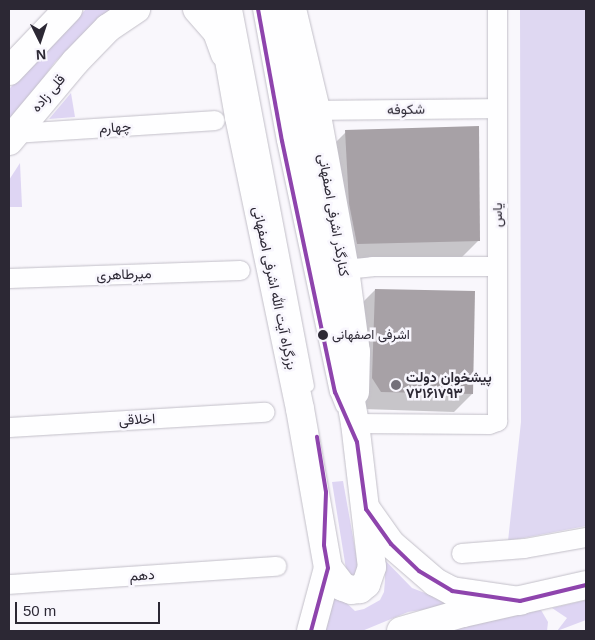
<!DOCTYPE html>
<html>
<head>
<meta charset="utf-8">
<style>
	body { margin:0 }
	#map { position:relative; width:595px; height:640px; overflow:hidden; background:#f9f7fc; font-family:Helvetica,Vazirmatn,sans-serif }
	div>[style] { position:absolute }
	.green>* { inset:0; background:#dfd8f2 }
	.forest>* { inset:0; background:#ded5f3 }
	.shadow>* { inset:0; background:#0003 }
	.building>* { inset:0; background:#a7a1a6 }
	.roads { filter:drop-shadow(0 0 1px #c2bfc8) drop-shadow(0 0 1px #c2bfc8) }
	.lane>* { height:10px; margin:-5px; padding:0 5px; transform-origin:5px; border-radius:5px; background:#fefeff }
	.street>* { height:19px; margin:-9.5px; padding:0 9.5px; transform-origin:9.5px; border-radius:9.5px; background:#fefeff }
	.secondary>* { height:28px; margin:-14px; padding:0 14px; transform-origin:14px; border-radius:14px; background:#fefeff }
	.primary>* { height:28px; margin:-14px; padding:0 14px; transform-origin:14px; border-radius:14px; background:#fefeff }
	.highway>* { height:28px; margin:-14px; padding:0 14px; transform-origin:14px; border-radius:14px; background:#fefeff }
	.bus-1>* { height:4px; margin:-2px; padding:0 2px; transform-origin:2px; border-radius:2px; background:#8e44ad }
	.dots>* { width:14px; height:14px; translate:-50% -50%; box-sizing:border-box; border:2px solid #f8f6fd; border-radius:50% }
	span { translate:-50% -50%; white-space:nowrap; text-align:center; line-height:1.15; -webkit-text-stroke:5px #f8f6fd; paint-order:stroke }
	.bus-label { font-size:13px; color:#2c2834 }
	.left { translate:0 -50%; text-align:left }
	.street-label { font-size:14px; color:#2c2834 }
	.poi-label { font-size:14px; color:#2c2834; font-weight:700 }
	.frame { position:absolute; inset:0; border:10px solid #2c2834; pointer-events:none }
	.north { position:absolute; left:15px; top:15px; width:50px; height:50px; -webkit-text-stroke:4px #f8f6fd; paint-order:stroke; rotate:176deg; font-size:14px; font-weight:700; line-height:20px; text-align:center; color:#2c2834 }
	.north::after { content:''; display:block; margin:auto; width:18px; height:22px; background:#2c2834; clip-path:polygon(50% 0,100% 100%,50% 72%,0 100%) }
	.scale { position:absolute; left:15px; top:602px; width:145px; height:22px; box-sizing:border-box; border:2px solid #2c2834; border-top:0; padding-left:6px; font-size:15px; line-height:18px; white-space:nowrap; color:#2c2834; -webkit-text-stroke:4px #f8f6fd; paint-order:stroke }
</style>
</head>
<body>
<div id="map">
	<div class="green">
		<i style="clip-path:polygon(520px 9px,586px 9px,586px 526px,508px 541px,521px 422px)"></i>
	</div>
	<div class="forest">
		<i style="clip-path:polygon(86px 9px,115px 9px,87px 31px,55px 62px,9px 125px,9px 89px)"></i>
		<i style="clip-path:polygon(71px 93px,75px 117px,49px 119px)"></i>
		<i style="clip-path:polygon(20px 163px,22px 207px,9px 207px,9px 180px)"></i>
		<i style="clip-path:polygon(343px 481px,358px 565px,356px 575px,352px 576px,346px 569px,332px 482px)"></i>
		<i style="clip-path:polygon(379px 554px,412px 588px,456px 605px,408px 612px,362px 631px,324px 631px,335px 592px,355px 611px,364px 609px,380px 600px,384px 592px,385px 580px,385px 569px)"></i>
		<i style="clip-path:polygon(586px 600px,586px 620px,557px 631px,567px 618px,552px 608px)"></i>
		<i style="clip-path:polygon(541px 610px,548px 622px,547px 631px,446px 631px)"></i>
	</div>
	<div class="shadow">
		<i style="clip-path:polygon(346px 132px,478px 241px,462px 257px,341px 260px,330px 148px)"></i>
		<i style="clip-path:polygon(375px 290px,472px 394px,454px 412px,363px 409px,358px 307px)"></i>
	</div>
	<div class="building">
		<i style="clip-path:polygon(479px 126px,480px 241px,357px 244px,349px 204px,345px 130px)"></i>
		<i style="clip-path:polygon(375px 289px,475px 291px,473px 394px,381px 392px,372px 378px)"></i>
	</div>
	<div class="roads">
		<div class="lane">
			<i style="left:237px;top:9px;width:384px;rotate:79.2deg"></i>
			<i style="left:258px;top:9px;width:134px;rotate:79.7deg"></i>
			<i style="left:282px;top:141px;width:257px;rotate:78.1deg"></i>
			<i style="left:335px;top:392px;width:16px;rotate:68deg"></i>
		</div>
		<div class="street">
			<i style="left:316px;top:110px;width:181px;rotate:-0.6deg"></i>
			<i style="left:15px;top:133px;width:200px;rotate:-3.7deg"></i>
			<i style="left:345px;top:269px;width:27px;rotate:-6deg"></i>
			<i style="left:372px;top:266px;width:125px"></i>
			<i style="left:9px;top:278px;width:231px;rotate:-2deg"></i>
			<i style="left:355px;top:423px;width:134px;rotate:0.4deg"></i>
			<i style="left:489px;top:424px;width:9px;rotate:-21deg"></i>
			<i style="left:497px;top:421px;width:412px;rotate:-90deg"></i>
			<i style="left:9px;top:427px;width:256px;rotate:-3.4deg"></i>
			<i style="left:461px;top:553px;width:63px;rotate:-4.5deg"></i>
			<i style="left:524px;top:548px;width:63px;rotate:-10.1deg"></i>
			<i style="left:9px;top:584px;width:268px;rotate:-3.9deg"></i>
		</div>
		<div class="secondary">
			<i style="left:197px;top:9px;width:30px;rotate:49deg"></i>
			<i style="left:217px;top:32px;width:23px;rotate:70deg"></i>
			<i style="left:9px;top:71px;width:86px;rotate:-46.4deg"></i>
			<i style="left:9px;top:141px;width:103px;rotate:-50.1deg"></i>
			<i style="left:75px;top:62px;width:47px;rotate:-45.9deg"></i>
			<i style="left:108px;top:28px;width:34px;rotate:-34deg"></i>
		</div>
		<div class="primary">
			<i style="left:292px;top:9px;width:104px;rotate:76.6deg"></i>
			<i style="left:316px;top:110px;width:162px;rotate:79.7deg"></i>
			<i style="left:345px;top:269px;width:84px;rotate:82.5deg"></i>
			<i style="left:356px;top:352px;width:40px;rotate:91.4deg"></i>
			<i style="left:401px;top:631px;width:65px;rotate:-16.2deg"></i>
			<i style="left:463px;top:613px;width:126px;rotate:-12.8deg"></i>
		</div>
		<div class="highway">
			<i style="left:220px;top:9px;width:110px;rotate:80deg"></i>
			<i style="left:239px;top:117px;width:298px;rotate:78.2deg"></i>
			<i style="left:300px;top:409px;width:161px;rotate:80deg"></i>
			<i style="left:328px;top:568px;width:65px;rotate:105.1deg"></i>
			<i style="left:273px;top:9px;width:105px;rotate:79deg"></i>
			<i style="left:293px;top:112px;width:171px;rotate:77.8deg"></i>
			<i style="left:329px;top:279px;width:146px;rotate:79.8deg"></i>
			<i style="left:355px;top:423px;width:145px;rotate:83.3deg"></i>
			<i style="left:372px;top:567px;width:18px;rotate:109deg"></i>
			<i style="left:366px;top:584px;width:8px;rotate:140deg"></i>
			<i style="left:360px;top:589px;width:9px;rotate:174deg"></i>
			<i style="left:351px;top:590px;width:9px;rotate:-159deg"></i>
			<i style="left:343px;top:587px;width:24px;rotate:-128deg"></i>
			<i style="left:366px;top:509px;width:43px;rotate:54.5deg"></i>
			<i style="left:391px;top:544px;width:58px;rotate:40.8deg"></i>
			<i style="left:435px;top:582px;width:19px;rotate:28deg"></i>
			<i style="left:452px;top:591px;width:69px;rotate:8.4deg"></i>
		</div>
	</div>
	<div class="bus-1">
		<i style="left:258px;top:9px;width:134px;rotate:79.7deg"></i>
		<i style="left:282px;top:141px;width:257px;rotate:78.1deg"></i>
		<i style="left:335px;top:392px;width:55px;rotate:66.3deg"></i>
		<i style="left:357px;top:442px;width:68px;rotate:82.3deg"></i>
		<i style="left:366px;top:509px;width:43px;rotate:54.5deg"></i>
		<i style="left:391px;top:544px;width:39px;rotate:44deg"></i>
		<i style="left:419px;top:571px;width:39px;rotate:31deg"></i>
		<i style="left:452px;top:591px;width:69px;rotate:8.4deg"></i>
		<i style="left:520px;top:601px;width:68px;rotate:-13.6deg"></i>
		<i style="left:311px;top:631px;width:65px;rotate:-74.9deg"></i>
		<i style="left:328px;top:568px;width:23px;rotate:-100deg"></i>
		<i style="left:324px;top:545px;width:53px;rotate:-87.8deg"></i>
		<i style="left:326px;top:492px;width:56px;rotate:-99.3deg"></i>
	</div>
	<div class="dots">
		<i style="left:323px;top:335px;background:#2c2834"></i>
		<i style="left:396px;top:385px;background:#74707a"></i>
	</div>
	<div class="bus-label">
		<span class="left" style="left:332px;top:335px">اشرفی اصفهانی</span>
	</div>
	<div class="street-label">
		<span style="left:48px;top:93px;rotate:-50deg">قلی زاده</span>
		<span style="left:406px;top:109px;rotate:-1deg">شکوفه</span>
		<span style="left:115px;top:127px;rotate:-4deg">چهارم</span>
		<span style="left:334px;top:215px;rotate:80deg">کنارگذر اشرفی اصفهانی</span>
		<span style="left:497px;top:215px;rotate:-90deg">یاس</span>
		<span style="left:124px;top:274px;rotate:-2deg">میرطاهری</span>
		<span style="left:275px;top:288px;rotate:78deg">بزرگراه آیت الله اشرفی اصفهانی</span>
		<span style="left:137px;top:419px;rotate:-3deg">اخلاقی</span>
		<span style="left:142px;top:575px;rotate:-4deg">دهم</span>
	</div>
	<div class="poi-label">
		<span class="left" style="left:406px;top:385px">پیشخوان دولت<br>۷۲۱۶۱۷۹۳</span>
	</div>
	<div class="frame"></div>
	<div class="north">N</div>
	<div class="scale">50 m</div>
</div>
</body>
</html>
